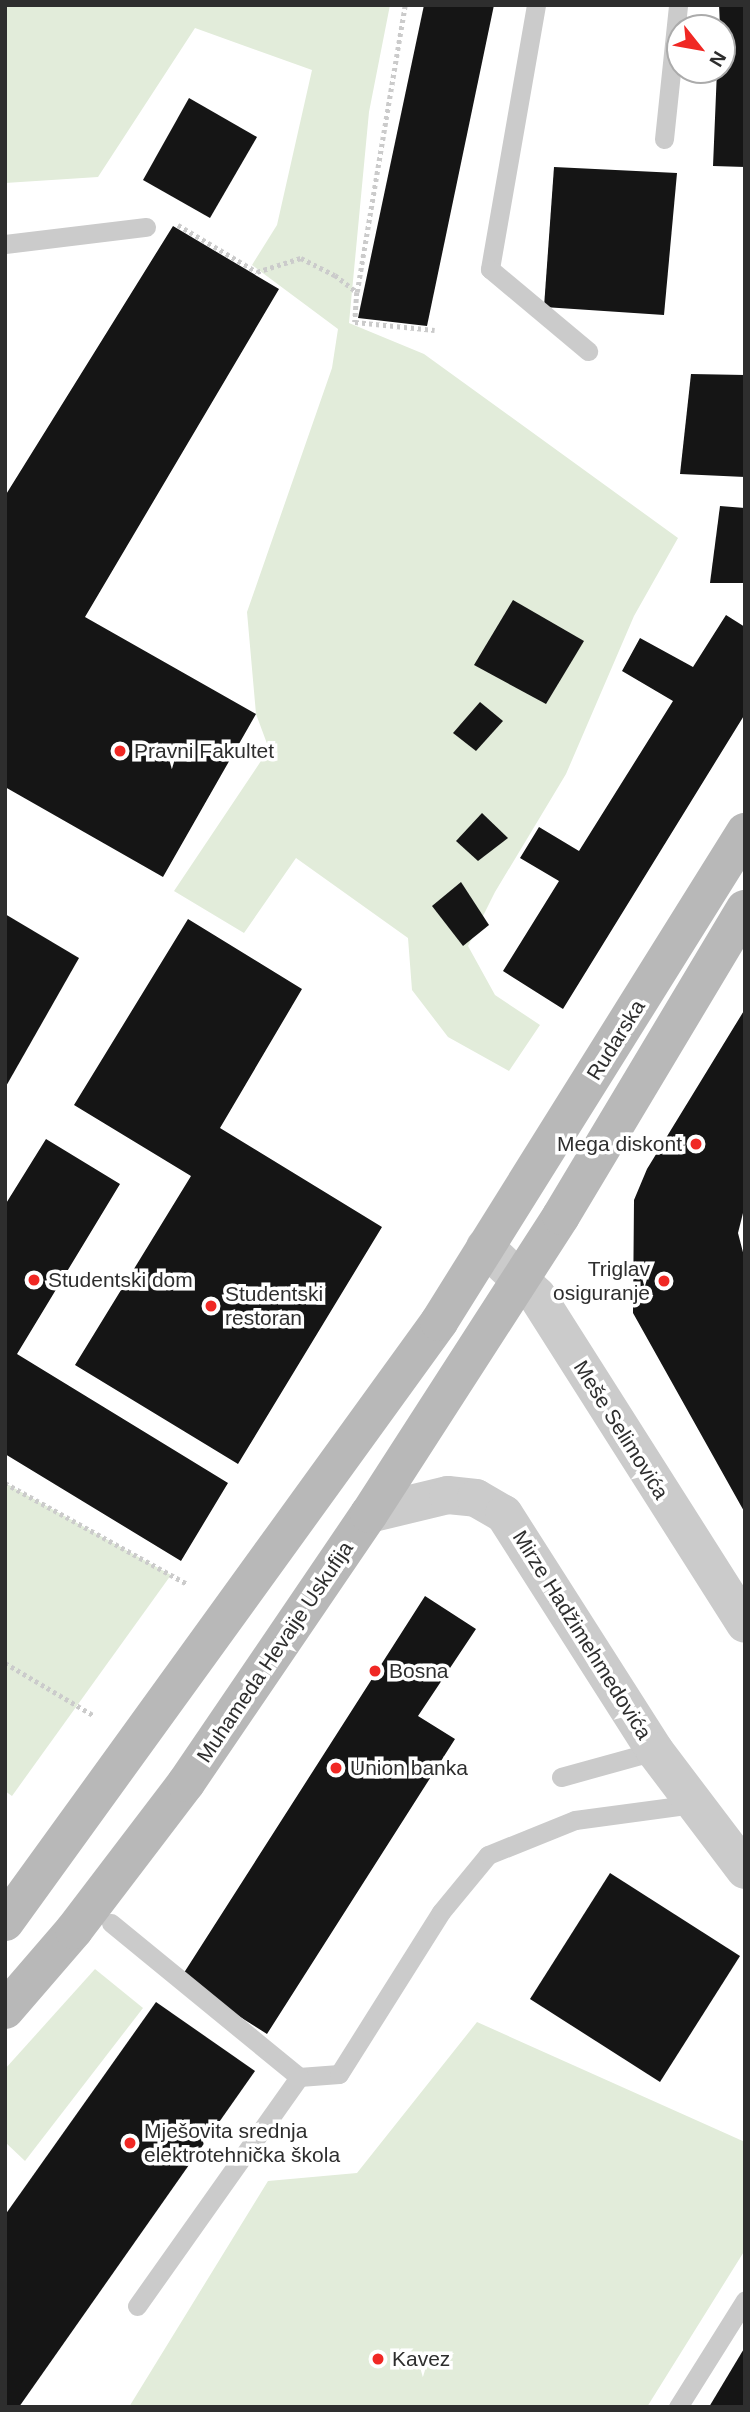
<!DOCTYPE html>
<html>
<head>
<meta charset="utf-8">
<style>
	body { margin:0 }
	#map { position:relative; width:750px; height:2412px; overflow:hidden; background:#fff; font-family:Arial,sans-serif }
	div>[style] { position:absolute }
	.green>* { inset:0; background:#e2ecda }
	.building>* { inset:0; background:#151515 }
	.path>* { height:4.5px; margin-top:-2.25px; transform-origin:0; background:repeating-linear-gradient(90deg,#cbcbcb 0 3.5px,transparent 0 7px) }
	.service>* { height:19px; margin:-9.5px; padding:0 9.5px; transform-origin:9.5px; border-radius:9.5px; background:#cbcbcb }
	.minor>* { height:38px; margin:-19px; padding:0 19px; transform-origin:19px; border-radius:19px; background:#cbcbcb }
	.tertiary>* { height:38px; margin:-19px; padding:0 19px; transform-origin:19px; border-radius:19px; background:#cbcbcb }
	.secondary>* { height:38px; margin:-19px; padding:0 19px; transform-origin:19px; border-radius:19px; background:#b8b8b8 }
	.dots>* { width:19px; height:19px; translate:-50% -50%; box-sizing:border-box; border:4px solid #fff; border-radius:50% }
	span { translate:-50% -50%; white-space:nowrap; text-align:center; line-height:1.15; -webkit-text-stroke:7px #fff; paint-order:stroke }
	.poi-label { font-size:21px; color:#2e2e2e }
	.left { translate:0 -50%; text-align:left }
	.right { translate:-100% -50%; text-align:right }
	.street-label { font-size:21px; color:#2e2e2e }
	.frame { position:absolute; inset:0; border:7px solid #2e2e2e; pointer-events:none }
	.north { position:absolute; left:666px; top:14px; width:70px; height:70px; box-sizing:border-box; background:#fff; border:2px solid #ababab; border-radius:50%; rotate:121deg; font-size:19px; font-weight:700; line-height:28px; text-align:center; color:#2e2e2e }
	.north::after { content:''; display:block; margin:auto; width:24px; height:32px; background:#f02824; clip-path:polygon(50% 0,100% 100%,50% 72%,0 100%) }
</style>
</head>
<body>
<div id="map">
	<div class="green">
		<i style="clip-path:polygon(5px 5px,390px 5px,369px 112px,349px 323px,424px 354px,678px 538px,634px 616px,566px 774px,495px 892px,468px 946px,495px 995px,540px 1025px,509px 1071px,448px 1037px,412px 990px,408px 938px,296px 858px,244px 933px,174px 891px,269px 749px,256px 714px,247px 612px,332px 368px,338px 329px,252px 265px,277px 225px,312px 70px,195px 28px,98px 177px,5px 183px)"></i>
		<i style="clip-path:polygon(5px 1483px,171px 1575px,12px 1796px,5px 1791px)"></i>
		<i style="clip-path:polygon(95px 1969px,143px 2008px,25px 2161px,5px 2142px,5px 2069px)"></i>
		<i style="clip-path:polygon(477px 2022px,745px 2142px,745px 2250px,647px 2407px,129px 2407px,268px 2181px,357px 2173px)"></i>
	</div>
	<div class="building">
		<i style="clip-path:polygon(424px 5px,494px 5px,427px 326px,358px 318px)"></i>
		<i style="clip-path:polygon(719px 5px,745px 5px,745px 167px,713px 166px,717px 70px,722px 70px)"></i>
		<i style="clip-path:polygon(189px 98px,257px 137px,210px 218px,143px 180px)"></i>
		<i style="clip-path:polygon(554px 167px,677px 173px,664px 315px,544px 307px)"></i>
		<i style="clip-path:polygon(173px 226px,279px 289px,85px 617px,256px 714px,163px 877px,5px 787px,5px 496px)"></i>
		<i style="clip-path:polygon(691px 374px,745px 375px,745px 477px,680px 474px)"></i>
		<i style="clip-path:polygon(720px 506px,745px 508px,745px 583px,710px 583px)"></i>
		<i style="clip-path:polygon(513px 600px,584px 641px,546px 704px,474px 665px)"></i>
		<i style="clip-path:polygon(726px 615px,745px 627px,745px 714px,563px 1009px,503px 971px,559px 881px,520px 858px,539px 827px,579px 851px,673px 701px,622px 671px,640px 638px,693px 667px)"></i>
		<i style="clip-path:polygon(480px 702px,503px 721px,476px 751px,453px 733px)"></i>
		<i style="clip-path:polygon(482px 813px,508px 838px,478px 861px,456px 841px)"></i>
		<i style="clip-path:polygon(461px 882px,489px 925px,463px 946px,432px 906px)"></i>
		<i style="clip-path:polygon(5px 914px,79px 958px,5px 1088px)"></i>
		<i style="clip-path:polygon(188px 919px,302px 989px,220px 1128px,382px 1227px,238px 1464px,75px 1365px,191px 1176px,74px 1105px)"></i>
		<i style="clip-path:polygon(745px 1009px,745px 1205px,738px 1233px,745px 1260px,745px 1513px,633px 1313px,634px 1200px,647px 1169px)"></i>
		<i style="clip-path:polygon(46px 1139px,120px 1184px,17px 1354px,228px 1483px,181px 1561px,5px 1454px,5px 1205px)"></i>
		<i style="clip-path:polygon(425px 1596px,476px 1629px,418px 1716px,455px 1739px,267px 2034px,180px 1979px)"></i>
		<i style="clip-path:polygon(610px 1873px,740px 1956px,660px 2082px,530px 1999px)"></i>
		<i style="clip-path:polygon(156px 2002px,255px 2071px,19px 2407px,5px 2407px,5px 2215px)"></i>
		<i style="clip-path:polygon(745px 2347px,745px 2407px,709px 2407px)"></i>
	</div>
	<div class="path">
		<i style="left:178px;top:225px;width:92px;rotate:30.7deg"></i>
		<i style="left:257px;top:272px;width:46px;rotate:-17.7deg"></i>
		<i style="left:301px;top:258px;width:38px;rotate:27deg"></i>
		<i style="left:335px;top:275px;width:28px;rotate:38deg"></i>
		<i style="left:357px;top:292px;width:30px;rotate:94deg"></i>
		<i style="left:355px;top:322px;width:80px;rotate:5.7deg"></i>
		<i style="left:357px;top:292px;width:291px;rotate:-80.5deg"></i>
		<i style="left:5px;top:1483px;width:208px;rotate:29deg"></i>
		<i style="left:5px;top:1663px;width:102px;rotate:30.6deg"></i>
	</div>
	<div class="service">
		<i style="left:536px;top:5px;width:268px;rotate:99.9deg"></i>
		<i style="left:490px;top:269px;width:128px;rotate:39.9deg"></i>
		<i style="left:664px;top:139px;width:135px;rotate:-84deg"></i>
		<i style="left:5px;top:244px;width:142px;rotate:-6.9deg"></i>
		<i style="left:561px;top:1777px;width:98px;rotate:-15.5deg"></i>
		<i style="left:111px;top:1923px;width:243px;rotate:39.3deg"></i>
		<i style="left:299px;top:2077px;width:40px;rotate:-4.3deg"></i>
		<i style="left:339px;top:2074px;width:191px;rotate:-57.8deg"></i>
		<i style="left:441px;top:1912px;width:74px;rotate:-50.5deg"></i>
		<i style="left:488px;top:1855px;width:94px;rotate:-21.9deg"></i>
		<i style="left:575px;top:1820px;width:119px;rotate:-7.7deg"></i>
		<i style="left:137px;top:2306px;width:281px;rotate:-54.7deg"></i>
		<i style="left:678px;top:2407px;width:126px;rotate:-57.9deg"></i>
	</div>
	<div class="minor">
		<i style="left:369px;top:1514px;width:81px;rotate:-13.5deg"></i>
		<i style="left:448px;top:1495px;width:28px;rotate:6deg"></i>
		<i style="left:476px;top:1498px;width:32px;rotate:30deg"></i>
		<i style="left:504px;top:1514px;width:281px;rotate:57.5deg"></i>
		<i style="left:655px;top:1751px;width:149px;rotate:52.9deg"></i>
	</div>
	<div class="tertiary">
		<i style="left:485px;top:1247px;width:71px;rotate:43.3deg"></i>
		<i style="left:537px;top:1296px;width:388px;rotate:57.6deg"></i>
	</div>
	<div class="secondary">
		<i style="left:5px;top:1922px;width:741px;rotate:-54.12deg"></i>
		<i style="left:439px;top:1322px;width:578px;rotate:-58.02deg"></i>
		<i style="left:5px;top:2010px;width:106px;rotate:-49.2deg"></i>
		<i style="left:74px;top:1930px;width:185px;rotate:-52.7deg"></i>
		<i style="left:186px;top:1783px;width:325px;rotate:-55.8deg"></i>
		<i style="left:369px;top:1514px;width:354px;rotate:-57.2deg"></i>
		<i style="left:561px;top:1216px;width:358px;rotate:-59.1deg"></i>
	</div>
	<div class="dots">
		<i style="left:120px;top:751px;background:#f02824"></i>
		<i style="left:696px;top:1144px;background:#f02824"></i>
		<i style="left:34px;top:1280px;background:#f02824"></i>
		<i style="left:664px;top:1281px;background:#f02824"></i>
		<i style="left:211px;top:1306px;background:#f02824"></i>
		<i style="left:375px;top:1671px;background:#f02824"></i>
		<i style="left:336px;top:1768px;background:#f02824"></i>
		<i style="left:130px;top:2143px;background:#f02824"></i>
		<i style="left:378px;top:2359px;background:#f02824"></i>
	</div>
	<div class="poi-label">
		<span class="left" style="left:134px;top:751px">Pravni Fakultet</span>
		<span class="right" style="left:682px;top:1144px">Mega diskont</span>
		<span class="right" style="left:650px;top:1281px">Triglav<br>osiguranje</span>
		<span class="left" style="left:48px;top:1280px">Studentski dom</span>
		<span class="left" style="left:225px;top:1306px">Studentski<br>restoran</span>
		<span class="left" style="left:389px;top:1671px">Bosna</span>
		<span class="left" style="left:350px;top:1768px">Union banka</span>
		<span class="left" style="left:144px;top:2143px">Mješovita srednja<br>elektrotehnička škola</span>
		<span class="left" style="left:392px;top:2359px">Kavez</span>
	</div>
	<div class="street-label">
		<span style="left:616px;top:1040px;rotate:-58deg">Rudarska</span>
		<span style="left:621px;top:1430px;rotate:58deg">Meše Selimovića</span>
		<span style="left:582px;top:1635px;rotate:58deg">Mirze Hadžimehmedovića</span>
		<span style="left:275px;top:1652px;rotate:-56deg">Muhameda Hevaije Uskufija</span>
	</div>
	<div class="frame"></div>
	<div class="north">N</div>
</div>
</body>
</html>
